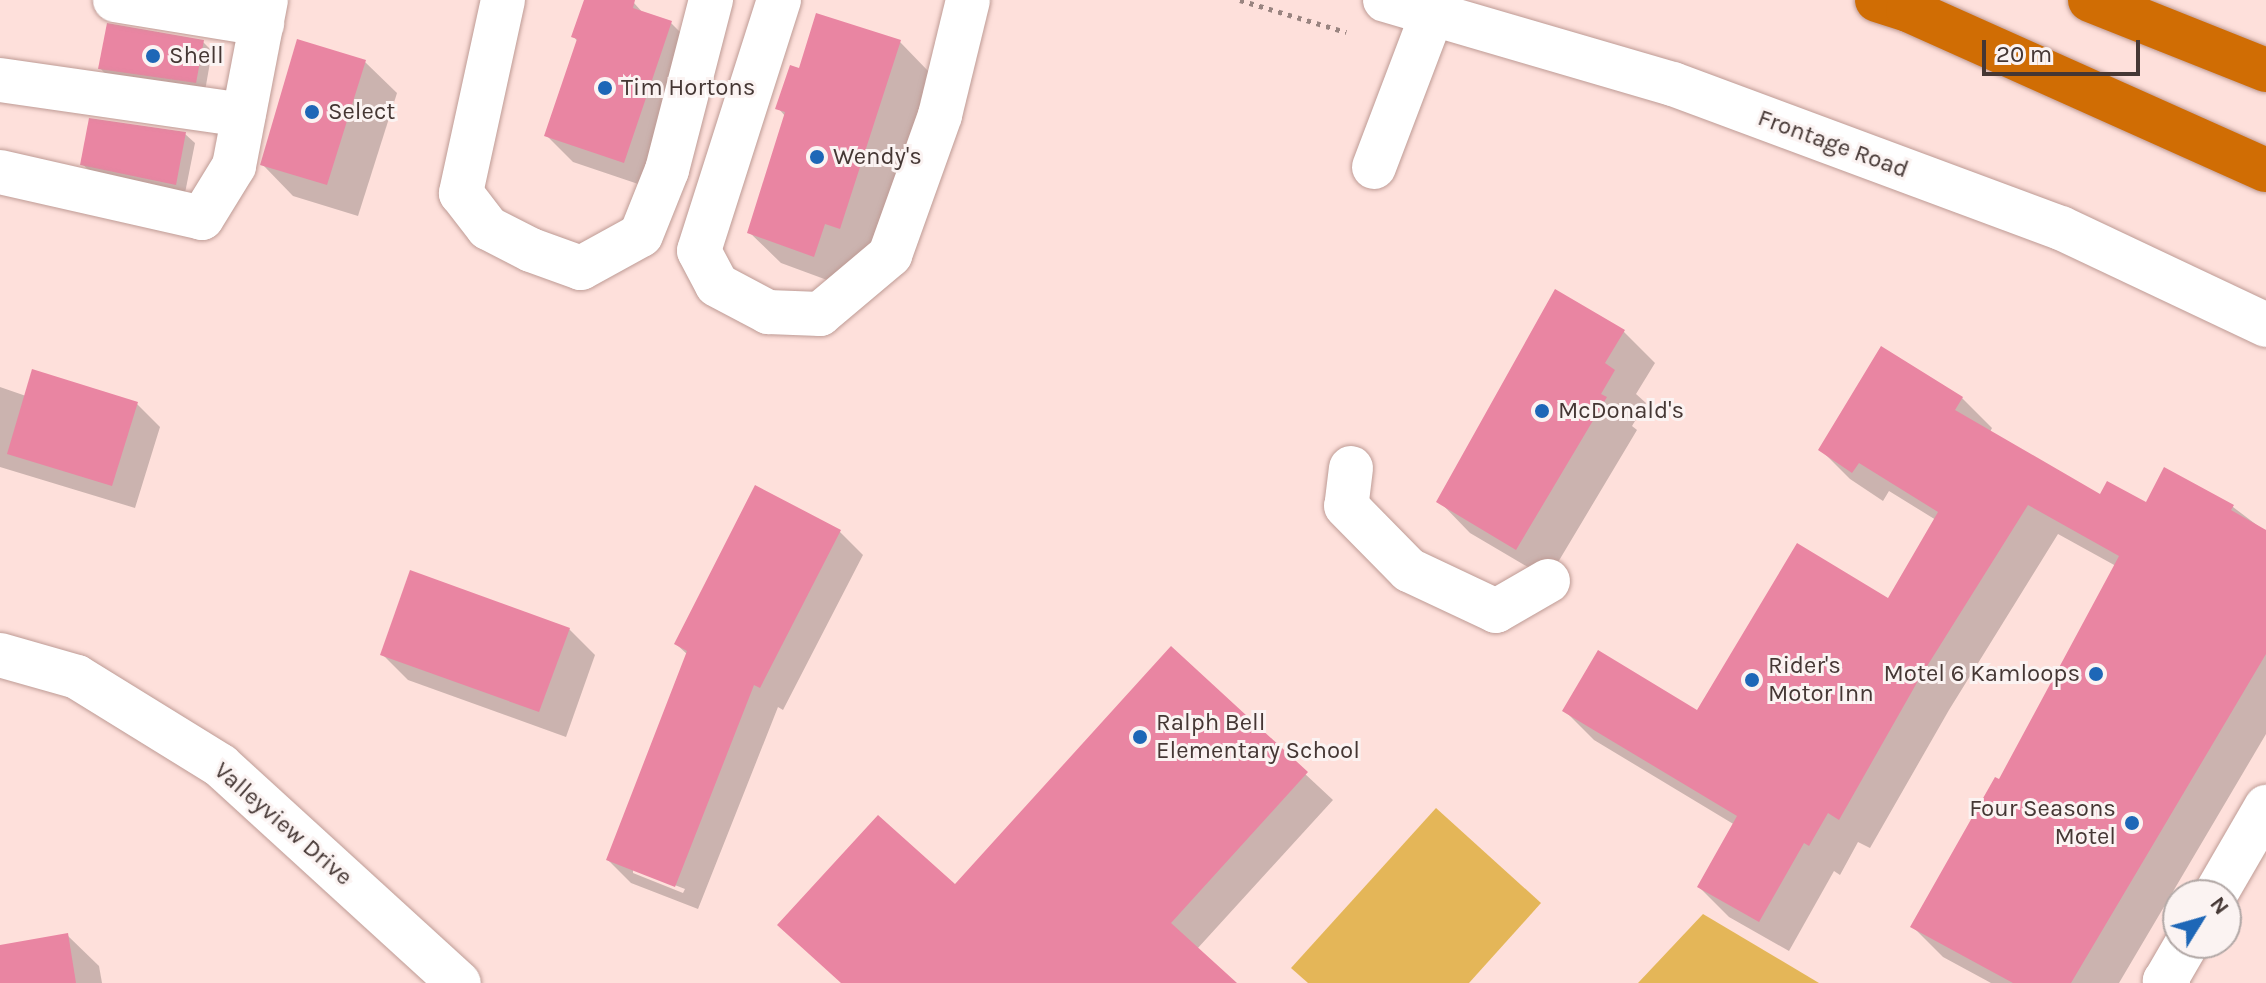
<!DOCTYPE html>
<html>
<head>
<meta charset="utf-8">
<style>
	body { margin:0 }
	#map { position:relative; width:2266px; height:983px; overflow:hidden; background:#fee0db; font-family:Karla,sans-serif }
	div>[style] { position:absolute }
	.green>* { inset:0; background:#e4b658 }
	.shadow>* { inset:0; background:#0003 }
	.building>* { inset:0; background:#e985a2 }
	.path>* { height:5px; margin-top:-2.5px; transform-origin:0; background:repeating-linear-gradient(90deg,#998480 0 4px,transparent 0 10px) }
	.roads { filter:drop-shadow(0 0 2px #be9b95) drop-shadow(0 0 2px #be9b95) }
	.minor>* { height:44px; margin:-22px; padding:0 22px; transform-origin:22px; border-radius:22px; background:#fff }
	.highway>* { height:44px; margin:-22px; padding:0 22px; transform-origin:22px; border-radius:22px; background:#d06d04 }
	.dots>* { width:22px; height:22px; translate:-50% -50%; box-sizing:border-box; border:4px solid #fbf3f2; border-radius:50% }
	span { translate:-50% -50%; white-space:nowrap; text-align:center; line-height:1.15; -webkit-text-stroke:6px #fbf3f2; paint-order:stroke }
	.poi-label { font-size:24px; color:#453734 }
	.left { translate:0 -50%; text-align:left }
	.right { translate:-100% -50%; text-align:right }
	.street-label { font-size:24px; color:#453734 }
	.north { position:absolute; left:2162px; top:879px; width:80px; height:80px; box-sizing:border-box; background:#fbf3f2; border:2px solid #b2a8a6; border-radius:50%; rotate:53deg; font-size:22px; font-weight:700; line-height:32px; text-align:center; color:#453734 }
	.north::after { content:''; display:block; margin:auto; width:28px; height:36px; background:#1e67b7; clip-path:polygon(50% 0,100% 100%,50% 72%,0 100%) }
	.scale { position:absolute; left:1982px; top:40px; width:158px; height:36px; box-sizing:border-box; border:4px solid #453734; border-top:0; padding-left:10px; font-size:24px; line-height:28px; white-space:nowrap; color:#453734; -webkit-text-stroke:6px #fbf3f2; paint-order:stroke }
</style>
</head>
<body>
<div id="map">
	<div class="green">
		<i style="clip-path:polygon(1436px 808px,1541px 903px,1469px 983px,1308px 983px,1291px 968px)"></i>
		<i style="clip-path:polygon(1703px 914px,1819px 983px,1638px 983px)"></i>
	</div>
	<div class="shadow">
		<i style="clip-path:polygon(586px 0,634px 3px,644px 14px,670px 22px,697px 49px,650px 188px,573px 162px,547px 136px,578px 42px,574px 37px)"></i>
		<i style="clip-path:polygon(203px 42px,212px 51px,205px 91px,109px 78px,100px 68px)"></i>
		<i style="clip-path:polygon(900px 42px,931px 74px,871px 259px,856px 255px,846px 287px,781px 263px,749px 232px,786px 117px,778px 108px)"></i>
		<i style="clip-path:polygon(365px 62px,397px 93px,358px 216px,293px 196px,262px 164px)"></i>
		<i style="clip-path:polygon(185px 134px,195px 143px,185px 193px,92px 173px,82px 164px)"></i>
		<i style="clip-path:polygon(1623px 331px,1655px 363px,1636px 394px,1646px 403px,1632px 426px,1637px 430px,1548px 579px,1470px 533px,1439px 501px)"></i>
		<i style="clip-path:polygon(0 387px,26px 396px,137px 404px,160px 427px,135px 508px,0 467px)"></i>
		<i style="clip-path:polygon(1962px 398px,1992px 428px,1990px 432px,2101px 497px,2147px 505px,2233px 507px,2266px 532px,2266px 734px,2119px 983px,1991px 983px,1943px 957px,1913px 927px,1999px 782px,2116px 566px,2058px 534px,1949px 710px,1870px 848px,1858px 842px,1840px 875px,1834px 871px,1789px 951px,1729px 917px,1699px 887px,1735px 825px,1594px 740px,1564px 710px,1698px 713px,1888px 600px,1936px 520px,1889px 491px,1883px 501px,1850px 479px,1820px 449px)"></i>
		<i style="clip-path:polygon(evenodd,756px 488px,840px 532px,863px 555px,783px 710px,778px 707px,698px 909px,631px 883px,608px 860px,688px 655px,676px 644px,756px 488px,633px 869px,685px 889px,683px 893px,633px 873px,633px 869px)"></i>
		<i style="clip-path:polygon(569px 629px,595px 655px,566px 737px,408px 680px,382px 654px)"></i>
		<i style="clip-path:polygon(1171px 649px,1333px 800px,1197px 949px,1234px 983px,841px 983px,955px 887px)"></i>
		<i style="clip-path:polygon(67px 935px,99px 966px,102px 983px,0 983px,0 947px)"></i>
	</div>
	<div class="building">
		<i style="clip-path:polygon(584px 0,635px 0,633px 8px,672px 21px,624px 163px,544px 136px,577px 39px,571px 37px)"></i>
		<i style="clip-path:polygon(816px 13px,901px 40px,840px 229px,825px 224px,814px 257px,747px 233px,785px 112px,775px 109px,790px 65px,799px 68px)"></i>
		<i style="clip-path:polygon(107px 23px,204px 40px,196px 83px,98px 69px)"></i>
		<i style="clip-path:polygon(297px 39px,366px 60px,327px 185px,260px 165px)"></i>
		<i style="clip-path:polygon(89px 118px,186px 132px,176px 185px,80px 165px)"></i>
		<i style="clip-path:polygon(1555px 289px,1625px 330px,1605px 363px,1615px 370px,1601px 394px,1607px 397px,1516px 550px,1436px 502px)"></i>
		<i style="clip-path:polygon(1881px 346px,1963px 397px,1955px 410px,2100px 494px,2107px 481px,2146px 502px,2164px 467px,2234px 505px,2231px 510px,2266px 530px,2266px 654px,2071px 983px,2013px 983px,1910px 927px,1995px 777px,1999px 779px,2119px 556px,2028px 505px,1919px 679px,1839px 820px,1828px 813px,1809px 846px,1804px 843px,1759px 922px,1697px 887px,1737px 816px,1562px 711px,1598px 650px,1697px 710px,1797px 543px,1888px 598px,1938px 512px,1859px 463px,1852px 473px,1818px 450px)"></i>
		<i style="clip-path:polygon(32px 369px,138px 402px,112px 486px,7px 454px)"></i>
		<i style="clip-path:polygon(755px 485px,841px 530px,760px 688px,754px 685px,675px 887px,606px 860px,687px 651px,674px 644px)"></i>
		<i style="clip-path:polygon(410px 570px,570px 628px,539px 712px,380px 655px)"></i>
		<i style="clip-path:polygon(1171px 646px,1308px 772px,1171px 923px,1237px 983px,841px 983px,777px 925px,878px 815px,955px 884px)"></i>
		<i style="clip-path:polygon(68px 933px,76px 983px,0 983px,0 945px)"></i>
	</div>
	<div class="path">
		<i style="left:1240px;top:0;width:111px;rotate:16.8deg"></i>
	</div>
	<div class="roads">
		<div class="minor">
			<i style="left:115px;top:0;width:149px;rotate:9.3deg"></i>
			<i style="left:503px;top:0;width:198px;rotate:102.3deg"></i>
			<i style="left:461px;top:193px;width:44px;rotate:52.4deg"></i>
			<i style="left:488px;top:228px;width:48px;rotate:27.1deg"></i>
			<i style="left:531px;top:250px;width:53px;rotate:19.8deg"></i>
			<i style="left:581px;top:268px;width:68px;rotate:-28.8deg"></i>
			<i style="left:641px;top:235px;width:70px;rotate:-68.2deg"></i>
			<i style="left:667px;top:170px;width:176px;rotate:-75.5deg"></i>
			<i style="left:779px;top:0;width:263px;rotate:107.7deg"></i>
			<i style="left:699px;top:251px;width:38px;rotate:62deg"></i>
			<i style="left:717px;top:285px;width:58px;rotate:27.9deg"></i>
			<i style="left:768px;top:312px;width:52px;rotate:2.2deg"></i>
			<i style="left:820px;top:314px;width:92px;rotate:-40.1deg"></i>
			<i style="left:890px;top:255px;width:149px;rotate:-70.3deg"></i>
			<i style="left:940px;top:115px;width:118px;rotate:-76.3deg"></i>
			<i style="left:1385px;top:0;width:300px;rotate:16.3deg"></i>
			<i style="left:1673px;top:84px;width:414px;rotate:20.4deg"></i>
			<i style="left:2061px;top:228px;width:227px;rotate:25.3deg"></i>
			<i style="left:0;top:80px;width:246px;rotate:8.2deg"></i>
			<i style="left:1374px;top:167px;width:164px;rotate:-69.2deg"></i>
			<i style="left:0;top:172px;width:207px;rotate:12.8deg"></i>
			<i style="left:202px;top:218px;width:61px;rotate:-58.4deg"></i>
			<i style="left:234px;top:166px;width:169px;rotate:-79.1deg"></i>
			<i style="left:1351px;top:468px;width:38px;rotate:97deg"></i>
			<i style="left:1346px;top:506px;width:90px;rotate:45.5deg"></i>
			<i style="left:1409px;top:570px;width:96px;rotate:25.2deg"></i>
			<i style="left:1496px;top:611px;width:60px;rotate:-30deg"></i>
			<i style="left:0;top:655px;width:80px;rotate:15.9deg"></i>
			<i style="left:77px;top:677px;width:169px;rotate:31.7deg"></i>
			<i style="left:221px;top:766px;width:322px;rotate:42.4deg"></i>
			<i style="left:2215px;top:895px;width:102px;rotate:-59.9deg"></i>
			<i style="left:2168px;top:983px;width:4px;rotate:-146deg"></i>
			<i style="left:2165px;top:981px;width:44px;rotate:-59.9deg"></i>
		</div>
		<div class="highway">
			<i style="left:1877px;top:0;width:33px;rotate:18deg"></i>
			<i style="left:1908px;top:10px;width:392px;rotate:24.1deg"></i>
			<i style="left:2090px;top:0;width:189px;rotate:21.7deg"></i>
		</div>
	</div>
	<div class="dots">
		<i style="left:153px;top:56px;background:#1e67b7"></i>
		<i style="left:605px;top:88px;background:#1e67b7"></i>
		<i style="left:312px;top:112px;background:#1e67b7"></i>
		<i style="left:817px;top:157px;background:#1e67b7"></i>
		<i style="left:1542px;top:411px;background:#1e67b7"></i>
		<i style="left:2096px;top:674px;background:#1e67b7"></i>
		<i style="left:1752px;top:680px;background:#1e67b7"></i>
		<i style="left:1140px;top:737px;background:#1e67b7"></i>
		<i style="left:2132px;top:823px;background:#1e67b7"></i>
	</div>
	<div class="poi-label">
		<span class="left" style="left:169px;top:56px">Shell</span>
		<span class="left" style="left:621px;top:88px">Tim Hortons</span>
		<span class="left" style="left:328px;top:112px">Select</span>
		<span class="left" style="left:833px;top:157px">Wendy's</span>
		<span class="left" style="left:1558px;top:411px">McDonald's</span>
		<span class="left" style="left:1768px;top:680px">Rider's<br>Motor Inn</span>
		<span class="right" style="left:2080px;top:674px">Motel 6 Kamloops</span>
		<span class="left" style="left:1156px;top:737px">Ralph Bell<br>Elementary School</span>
		<span class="right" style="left:2116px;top:823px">Four Seasons<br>Motel</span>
	</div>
	<div class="street-label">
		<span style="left:1833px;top:144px;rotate:20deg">Frontage Road</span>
		<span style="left:283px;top:824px;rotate:41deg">Valleyview Drive</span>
	</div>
	<div class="north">N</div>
	<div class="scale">20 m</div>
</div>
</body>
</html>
